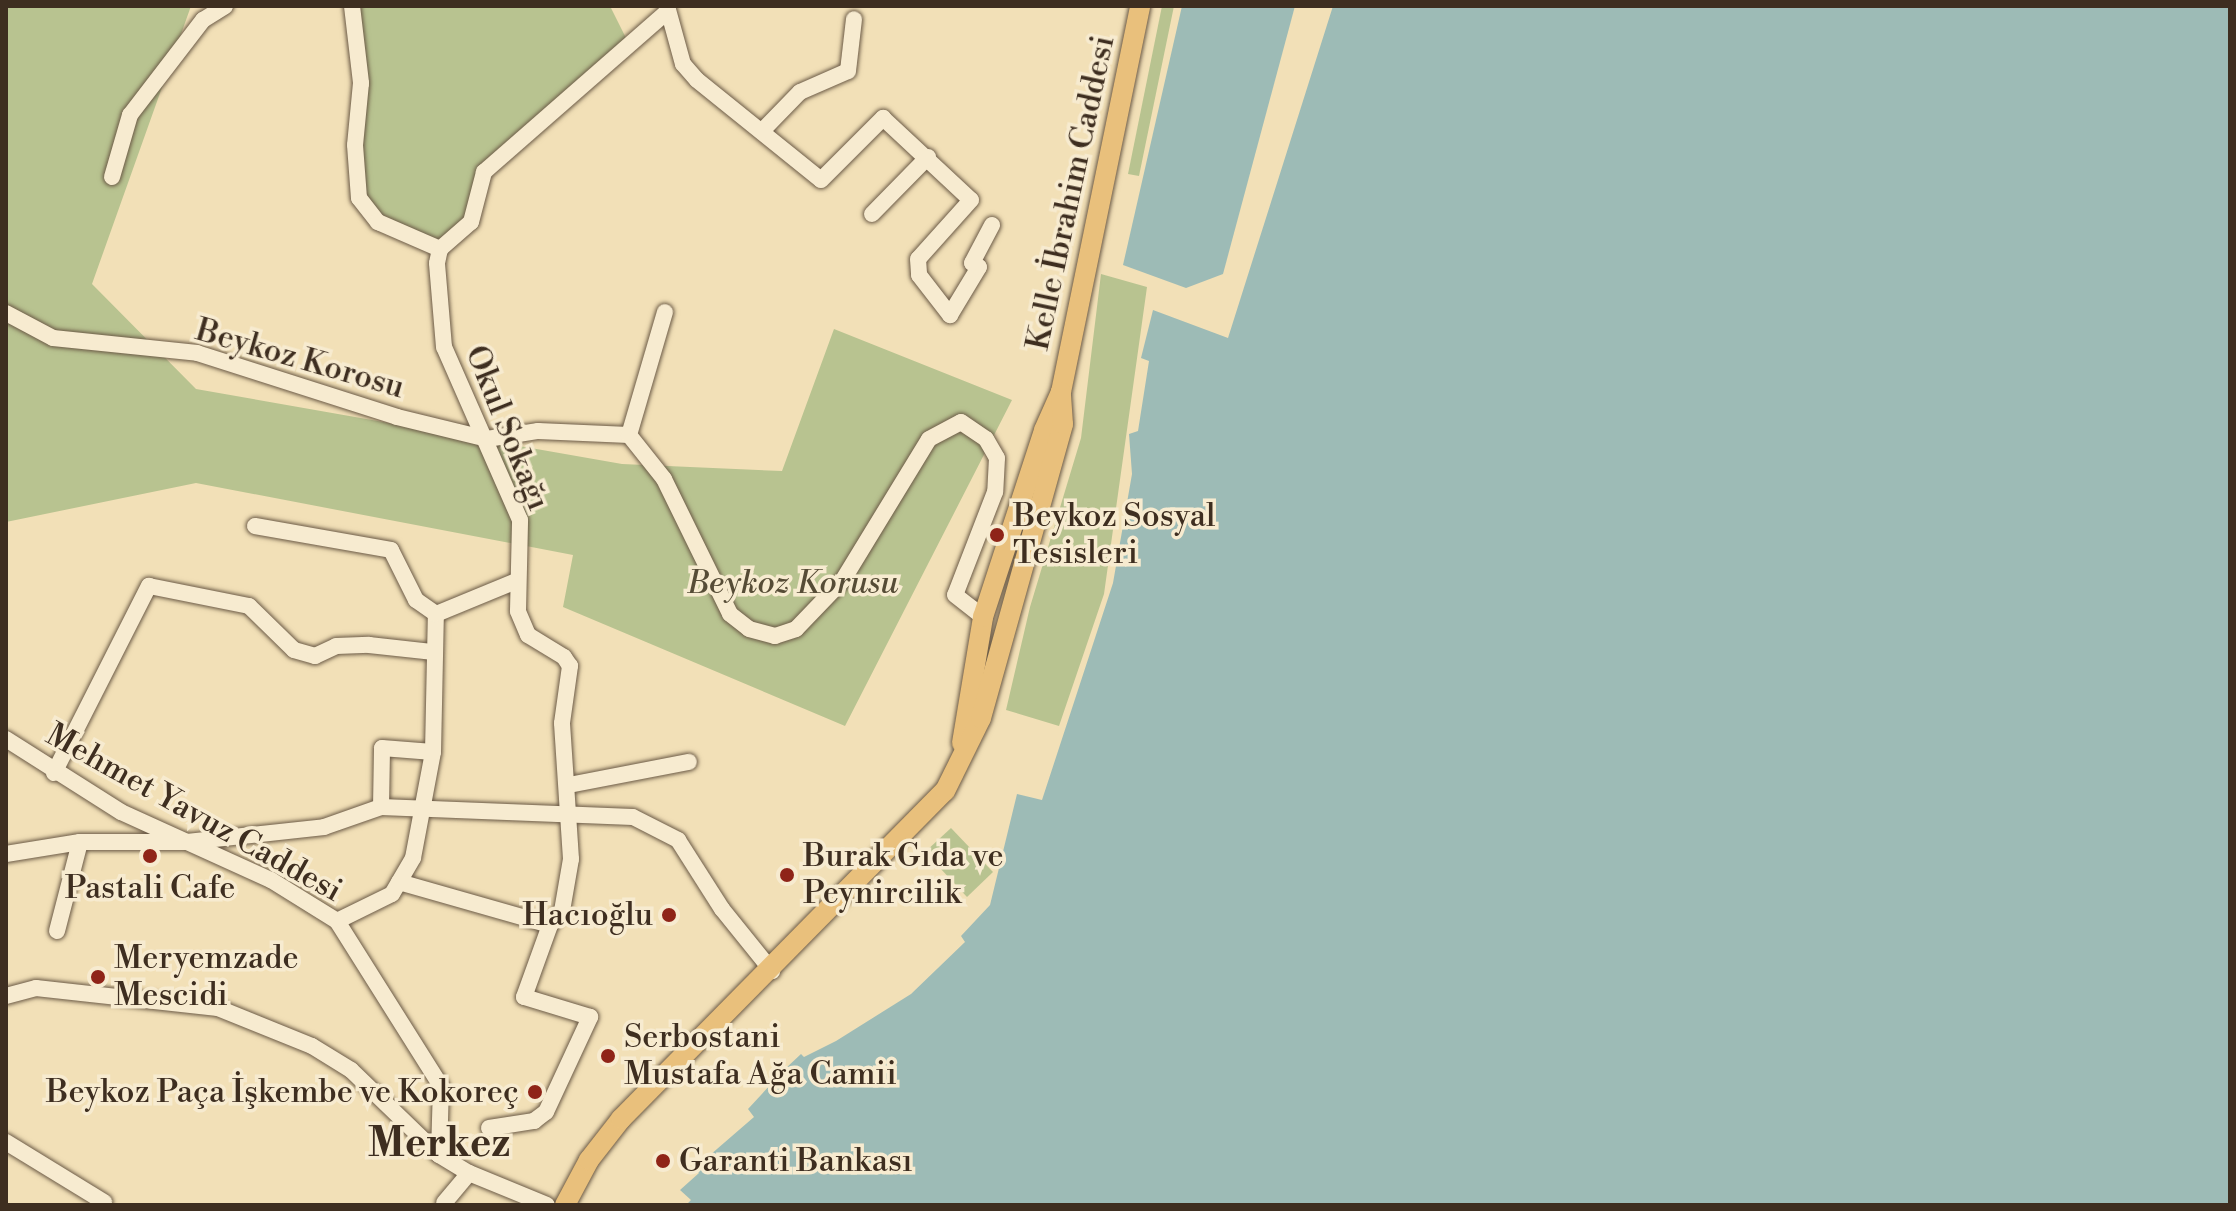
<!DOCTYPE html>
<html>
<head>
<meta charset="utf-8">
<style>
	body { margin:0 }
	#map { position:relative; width:2236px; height:1211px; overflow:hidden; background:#f2e0b7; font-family:"Libre Bodoni",serif }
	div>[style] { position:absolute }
	.green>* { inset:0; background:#b8c390 }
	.water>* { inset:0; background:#9dbbb6 }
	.roads { filter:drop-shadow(0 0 2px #6b5a46) drop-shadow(0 0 2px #6b5a46) }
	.minor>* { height:16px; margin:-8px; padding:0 8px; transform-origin:8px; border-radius:8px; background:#f7ebd0 }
	.major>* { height:20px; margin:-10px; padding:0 10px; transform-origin:10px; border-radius:10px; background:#e9c07c }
	.dots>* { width:22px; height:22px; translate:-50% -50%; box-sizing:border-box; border:4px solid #f7ebd0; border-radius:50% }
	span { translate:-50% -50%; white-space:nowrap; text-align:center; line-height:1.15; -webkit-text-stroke:7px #f7ebd0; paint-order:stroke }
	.street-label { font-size:32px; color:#3e2e20 }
	.poi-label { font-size:32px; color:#3e2e20 }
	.left { translate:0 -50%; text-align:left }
	.right { translate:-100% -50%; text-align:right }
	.park-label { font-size:32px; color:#564c36; font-style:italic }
	.district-label { font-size:40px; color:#3e2e20; font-weight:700 }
	.frame { position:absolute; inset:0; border:8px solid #3e2e20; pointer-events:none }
</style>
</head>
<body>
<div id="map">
	<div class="green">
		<i style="clip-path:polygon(6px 6px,191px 6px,92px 284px,196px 389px,622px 464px,782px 471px,834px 329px,1012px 400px,845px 726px,563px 607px,573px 555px,196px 483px,6px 522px)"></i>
		<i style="clip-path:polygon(355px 6px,610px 6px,627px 40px,480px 172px,469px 220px,439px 245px,379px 221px,361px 197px)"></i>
		<i style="clip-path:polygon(1162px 6px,1174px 6px,1139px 176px,1128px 174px)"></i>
		<i style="clip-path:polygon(1101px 274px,1147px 287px,1104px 594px,1059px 726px,1006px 710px,1030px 607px,1081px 438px)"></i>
		<i style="clip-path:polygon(951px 828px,993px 872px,967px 897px,925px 852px)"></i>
	</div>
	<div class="water">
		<i style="clip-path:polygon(1182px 6px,1295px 6px,1223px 274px,1186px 288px,1123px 265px)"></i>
		<i style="clip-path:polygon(1333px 6px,2230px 6px,2230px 1205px,686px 1205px,691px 1200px,680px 1190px,699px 1173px,695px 1168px,754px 1117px,748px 1109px,785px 1069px,801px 1054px,804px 1057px,836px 1041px,911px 994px,965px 942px,961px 936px,990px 905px,1017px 794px,1042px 800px,1113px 583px,1132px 474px,1129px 434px,1138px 431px,1149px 361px,1141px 358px,1153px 310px,1228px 338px)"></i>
	</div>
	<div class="roads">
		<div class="minor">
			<i style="left:352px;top:6px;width:78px;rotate:83.3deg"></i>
			<i style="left:361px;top:83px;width:62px;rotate:95.5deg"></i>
			<i style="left:355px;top:145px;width:53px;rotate:85.7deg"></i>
			<i style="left:359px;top:198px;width:31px;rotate:52deg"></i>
			<i style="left:378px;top:222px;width:68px;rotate:23.5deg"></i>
			<i style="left:667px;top:6px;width:60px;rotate:74.6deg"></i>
			<i style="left:683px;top:64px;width:21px;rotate:49deg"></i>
			<i style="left:697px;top:80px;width:159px;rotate:38.9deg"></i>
			<i style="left:821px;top:180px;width:88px;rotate:-45deg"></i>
			<i style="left:883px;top:118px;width:120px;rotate:43deg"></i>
			<i style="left:971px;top:200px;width:79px;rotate:131.9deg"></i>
			<i style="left:918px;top:259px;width:16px;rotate:86deg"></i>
			<i style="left:919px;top:275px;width:51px;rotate:52.2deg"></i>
			<i style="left:950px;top:315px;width:56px;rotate:-58.9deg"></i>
			<i style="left:979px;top:267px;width:8px;rotate:-150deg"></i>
			<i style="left:972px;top:263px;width:43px;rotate:-62.2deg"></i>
			<i style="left:763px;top:130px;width:53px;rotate:-45.8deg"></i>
			<i style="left:800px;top:92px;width:52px;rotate:-23.6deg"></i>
			<i style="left:848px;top:71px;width:52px;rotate:-83.4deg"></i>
			<i style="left:112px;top:177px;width:65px;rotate:-73.8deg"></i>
			<i style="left:130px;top:115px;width:120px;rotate:-52.5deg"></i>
			<i style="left:203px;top:20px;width:26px;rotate:-32deg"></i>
			<i style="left:872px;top:214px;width:80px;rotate:-45.5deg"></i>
			<i style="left:6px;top:313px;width:53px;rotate:28deg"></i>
			<i style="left:53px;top:338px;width:145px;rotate:5.9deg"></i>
			<i style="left:197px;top:353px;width:210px;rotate:17.7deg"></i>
			<i style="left:397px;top:417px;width:93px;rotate:13.7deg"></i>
			<i style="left:487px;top:439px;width:52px;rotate:-8.9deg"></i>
			<i style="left:538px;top:431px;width:91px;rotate:2.5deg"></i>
			<i style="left:629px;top:435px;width:56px;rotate:51.5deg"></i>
			<i style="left:664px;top:479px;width:150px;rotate:63.9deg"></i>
			<i style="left:730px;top:614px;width:24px;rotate:38deg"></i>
			<i style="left:749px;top:629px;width:27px;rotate:15deg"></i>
			<i style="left:775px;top:636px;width:22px;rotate:-18deg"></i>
			<i style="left:796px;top:629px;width:68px;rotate:-46.2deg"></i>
			<i style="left:843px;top:580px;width:165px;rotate:-58.6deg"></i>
			<i style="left:929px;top:439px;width:36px;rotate:-28deg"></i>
			<i style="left:961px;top:422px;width:30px;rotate:34deg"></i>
			<i style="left:986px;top:439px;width:22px;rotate:60deg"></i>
			<i style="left:997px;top:458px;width:34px;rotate:93deg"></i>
			<i style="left:995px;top:492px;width:110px;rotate:111.2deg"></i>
			<i style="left:955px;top:595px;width:36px;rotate:38deg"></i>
			<i style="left:629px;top:435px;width:128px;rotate:-73.7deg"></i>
			<i style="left:255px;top:526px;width:138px;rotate:10deg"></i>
			<i style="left:391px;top:550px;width:56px;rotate:63.4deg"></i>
			<i style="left:416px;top:600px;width:24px;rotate:35deg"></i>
			<i style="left:6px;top:739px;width:136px;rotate:32.4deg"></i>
			<i style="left:121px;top:812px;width:165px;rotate:24.4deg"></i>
			<i style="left:271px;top:880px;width:78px;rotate:31.8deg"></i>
			<i style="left:337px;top:921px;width:195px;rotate:57.8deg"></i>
			<i style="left:441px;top:1086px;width:69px;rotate:91.7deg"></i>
			<i style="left:54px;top:773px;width:210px;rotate:-63.1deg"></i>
			<i style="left:149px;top:586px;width:102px;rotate:11.3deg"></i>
			<i style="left:249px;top:606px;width:63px;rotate:44.4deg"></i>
			<i style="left:294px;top:650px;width:22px;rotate:16deg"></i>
			<i style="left:315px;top:656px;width:23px;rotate:-25deg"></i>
			<i style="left:336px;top:646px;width:33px;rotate:-2deg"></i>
			<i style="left:369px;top:645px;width:63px;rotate:6.3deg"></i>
			<i style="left:569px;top:785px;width:122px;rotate:-10.9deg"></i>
			<i style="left:381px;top:807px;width:59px;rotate:-89deg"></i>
			<i style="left:382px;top:748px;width:51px;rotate:4.5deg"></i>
			<i style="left:6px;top:854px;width:75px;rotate:-9.2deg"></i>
			<i style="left:80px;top:842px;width:107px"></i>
			<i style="left:187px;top:842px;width:138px;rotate:-6.2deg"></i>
			<i style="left:324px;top:827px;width:60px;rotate:-19.3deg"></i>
			<i style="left:381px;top:807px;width:252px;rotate:2.3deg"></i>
			<i style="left:633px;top:817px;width:51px;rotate:27.1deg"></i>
			<i style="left:678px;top:840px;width:82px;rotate:57.5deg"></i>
			<i style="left:722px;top:909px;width:80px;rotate:51.1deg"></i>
			<i style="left:399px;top:882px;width:157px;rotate:15.9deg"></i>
			<i style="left:337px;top:921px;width:61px;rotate:-26.1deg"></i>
			<i style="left:392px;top:894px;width:42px;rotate:-59.7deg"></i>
			<i style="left:413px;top:858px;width:108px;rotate:-79.3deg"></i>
			<i style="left:433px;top:752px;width:138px;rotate:-88.8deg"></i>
			<i style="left:436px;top:614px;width:87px;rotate:-22.4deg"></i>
			<i style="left:57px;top:931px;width:92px;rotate:-75.5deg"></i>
			<i style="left:6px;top:996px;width:31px;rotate:-15deg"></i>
			<i style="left:36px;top:988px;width:183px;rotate:6.3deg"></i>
			<i style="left:218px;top:1008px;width:101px;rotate:22deg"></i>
			<i style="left:312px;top:1046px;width:46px;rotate:31.6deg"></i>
			<i style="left:351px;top:1070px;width:122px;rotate:44deg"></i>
			<i style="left:439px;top:1155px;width:35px;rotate:31deg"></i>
			<i style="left:469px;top:1173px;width:84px;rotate:22.3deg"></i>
			<i style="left:489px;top:1128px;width:46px;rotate:-8.8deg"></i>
			<i style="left:534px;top:1121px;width:15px;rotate:-37deg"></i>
			<i style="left:546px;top:1112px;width:105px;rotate:-65.1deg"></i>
			<i style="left:590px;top:1017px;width:69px;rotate:-163.1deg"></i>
			<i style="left:524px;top:997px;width:77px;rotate:-70.1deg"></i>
			<i style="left:550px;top:925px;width:18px;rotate:-49deg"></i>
			<i style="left:562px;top:911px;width:53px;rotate:-80.2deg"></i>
			<i style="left:571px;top:859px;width:136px;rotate:-93.8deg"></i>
			<i style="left:562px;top:723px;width:58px;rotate:-82deg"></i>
			<i style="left:570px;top:666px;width:11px;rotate:-124deg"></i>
			<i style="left:564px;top:657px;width:42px;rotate:-148.6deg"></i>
			<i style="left:528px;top:635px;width:26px;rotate:-113deg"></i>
			<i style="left:518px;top:611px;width:91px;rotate:-88.7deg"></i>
			<i style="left:520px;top:520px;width:189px;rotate:-113.7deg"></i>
			<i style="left:444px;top:347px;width:84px;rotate:-94.8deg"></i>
			<i style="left:437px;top:263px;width:14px;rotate:-78deg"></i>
			<i style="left:440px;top:249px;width:41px;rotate:-41.1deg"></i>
			<i style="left:471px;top:222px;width:52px;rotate:-75.4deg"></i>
			<i style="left:484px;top:172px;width:244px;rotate:-41.2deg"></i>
			<i style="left:6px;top:1142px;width:115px;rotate:31.5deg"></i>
			<i style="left:444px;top:1203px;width:39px;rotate:-50deg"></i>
		</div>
		<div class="major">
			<i style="left:962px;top:743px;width:128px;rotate:-80.5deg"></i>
			<i style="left:983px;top:617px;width:197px;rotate:-71.9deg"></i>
			<i style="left:1044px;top:430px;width:42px;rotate:-65.9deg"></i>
			<i style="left:1061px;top:392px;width:394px;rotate:-78.4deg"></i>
			<i style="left:565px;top:1205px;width:51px;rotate:-61.9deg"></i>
			<i style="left:589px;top:1160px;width:52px;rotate:-52deg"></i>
			<i style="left:621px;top:1119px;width:461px;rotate:-45.4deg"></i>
			<i style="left:945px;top:791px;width:81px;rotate:-63.7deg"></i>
			<i style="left:981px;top:718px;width:305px;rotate:-74.4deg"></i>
			<i style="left:1063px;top:424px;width:32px;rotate:-94deg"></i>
		</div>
	</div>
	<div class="dots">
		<i style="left:997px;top:535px;background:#8f2418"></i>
		<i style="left:150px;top:856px;background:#8f2418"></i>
		<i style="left:787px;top:875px;background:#8f2418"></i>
		<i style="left:669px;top:915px;background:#8f2418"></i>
		<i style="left:98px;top:977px;background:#8f2418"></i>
		<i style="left:608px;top:1056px;background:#8f2418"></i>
		<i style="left:535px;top:1092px;background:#8f2418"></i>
		<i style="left:663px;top:1161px;background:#8f2418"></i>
	</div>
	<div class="street-label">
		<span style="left:1071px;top:193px;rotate:-78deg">Kelle İbrahim Caddesi</span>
		<span style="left:300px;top:359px;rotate:16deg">Beykoz Korosu</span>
		<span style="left:507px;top:428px;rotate:68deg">Okul Sokağı</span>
		<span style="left:194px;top:813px;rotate:29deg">Mehmet Yavuz Caddesi</span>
	</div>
	<div class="poi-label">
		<span class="left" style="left:1013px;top:535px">Beykoz Sosyal<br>Tesisleri</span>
		<span class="left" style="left:803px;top:875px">Burak Gıda ve<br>Peynircilik</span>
		<span style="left:150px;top:888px">Pastali Cafe</span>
		<span class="right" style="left:653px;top:915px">Hacıoğlu</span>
		<span class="left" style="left:114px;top:977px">Meryemzade<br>Mescidi</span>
		<span class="left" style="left:624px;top:1056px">Serbostani<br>Mustafa Ağa Camii</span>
		<span class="right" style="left:519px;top:1092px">Beykoz Paça İşkembe ve Kokoreç</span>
		<span class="left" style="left:679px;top:1161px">Garanti Bankası</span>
	</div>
	<div class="park-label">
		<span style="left:793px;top:583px">Beykoz Korusu</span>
	</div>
	<div class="district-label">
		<span style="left:439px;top:1144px">Merkez</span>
	</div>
	<div class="frame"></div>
</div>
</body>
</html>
